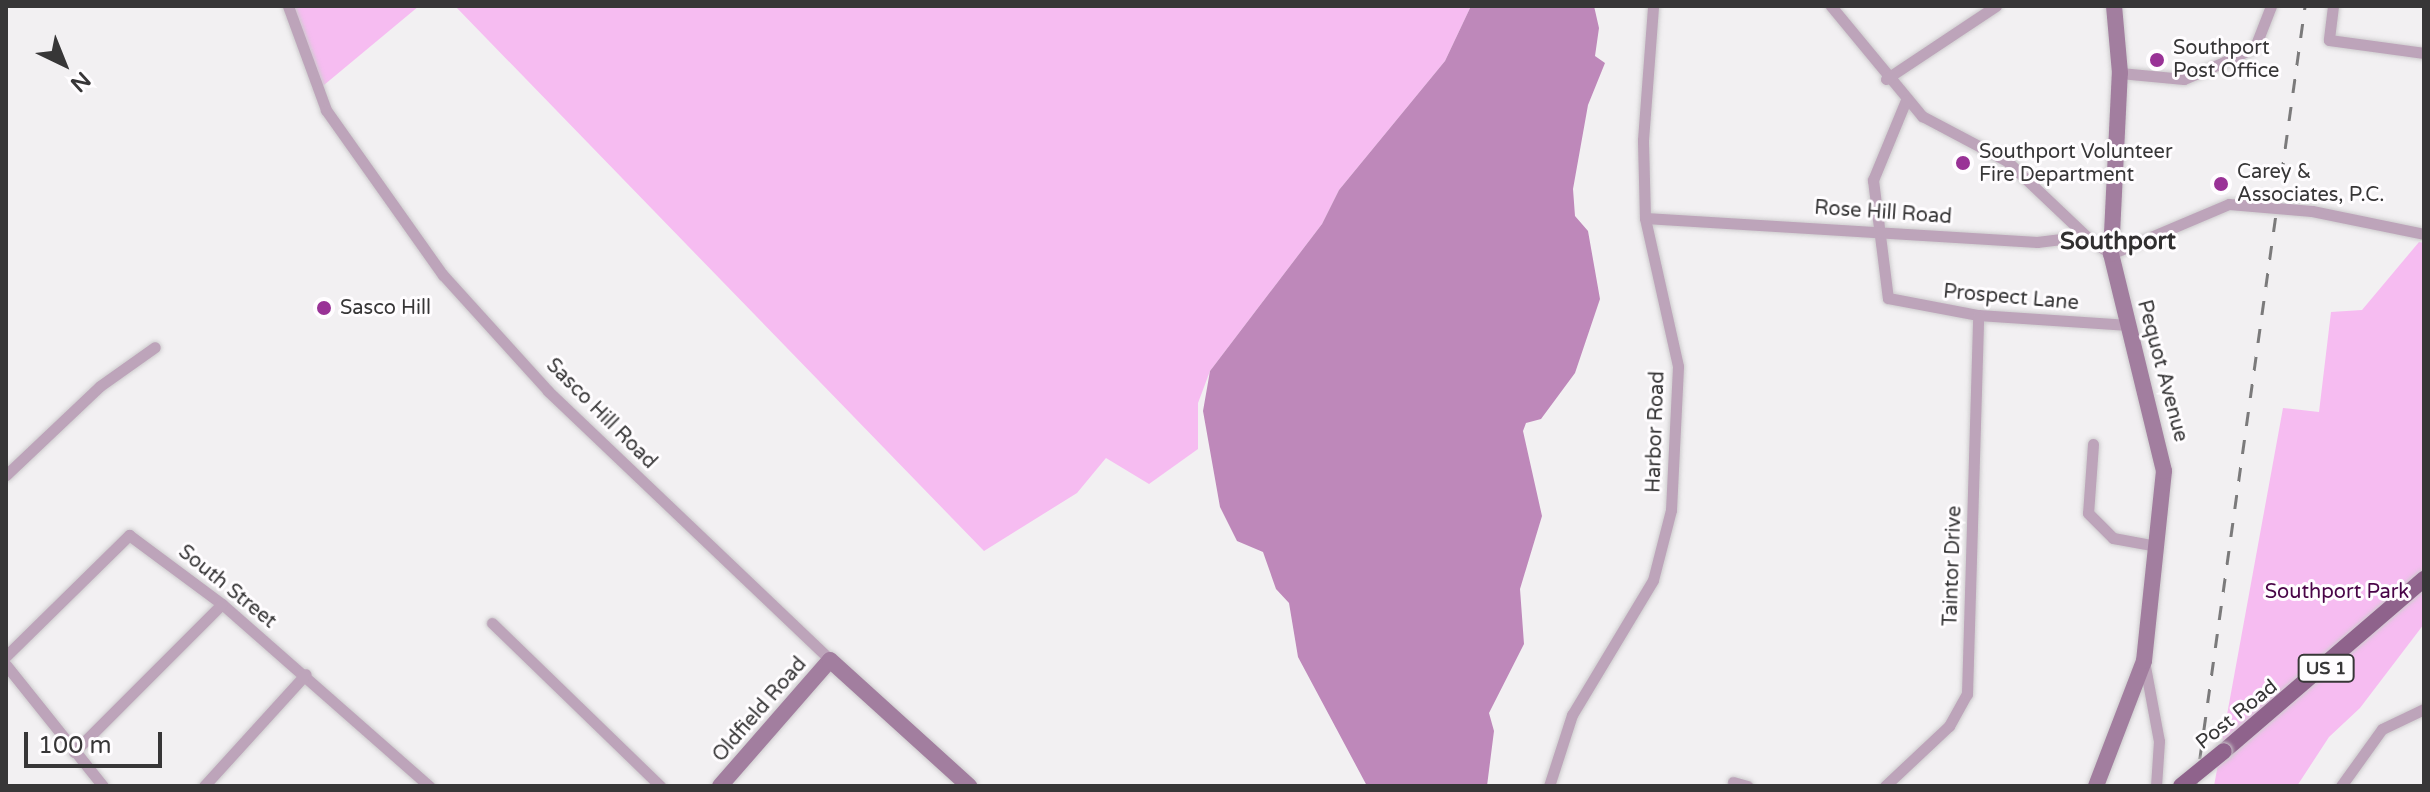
<!DOCTYPE html>
<html>
<head>
<meta charset="utf-8">
<style>
	body { margin:0 }
	#map { position:relative; width:2430px; height:792px; overflow:hidden; background:#f2f0f2; font-family:"Varela Round",sans-serif }
	div>[style] { position:absolute }
	.green>* { inset:0; background:#f6bcf1 }
	.water>* { inset:0; background:#be88ba }
	.roads { filter:drop-shadow(0 0 2px #cdcbcd) drop-shadow(0 0 2px #cdcbcd) }
	.street>* { height:11px; margin:-5.5px; padding:0 5.5px; transform-origin:5.5px; border-radius:5.5px; background:#bda4ba }
	.secondary>* { height:16px; margin:-8px; padding:0 8px; transform-origin:8px; border-radius:8px; background:#a27e9f }
	.primary>* { height:16px; margin:-8px; padding:0 8px; transform-origin:8px; border-radius:8px; background:#8f638c }
	.rail>* { height:3px; margin-top:-1.5px; transform-origin:0; background:repeating-linear-gradient(90deg,#7b7a7b 0 14px,transparent 0 28px) }
	.bridges { filter:drop-shadow(0 0 2px #cdcbcd) drop-shadow(0 0 2px #cdcbcd) }
	.primary-bridge>* { height:16px; margin:-8px; padding:0 8px; transform-origin:8px; border-radius:8px; background:#8f638c }
	.dots>* { width:22px; height:22px; translate:-50% -50%; box-sizing:border-box; border:4px solid #fffdff; border-radius:50% }
	span { translate:-50% -50%; white-space:nowrap; text-align:center; line-height:1.15; -webkit-text-stroke:6px #fffdff; paint-order:stroke }
	.shield-label span { padding:2px 6px; background:#fffdff; border:2px solid; border-radius:6px; -webkit-text-stroke-width:0 }
	.shield-label { font-size:18px; color:#373637; font-weight:700 }
	.poi-label { font-size:20px; color:#373637 }
	.left { translate:0 -50%; text-align:left }
	.street-label { font-size:20px; color:#373637 }
	.park-label { font-size:20px; color:#490447 }
	.quarter-label { font-size:24px; color:#312f30; font-weight:700 }
	.frame { position:absolute; inset:0; border:8px solid #373637; pointer-events:none }
	.north { position:absolute; left:24px; top:24px; width:80px; height:80px; -webkit-text-stroke:6px #fffdff; paint-order:stroke; rotate:137deg; font-size:22px; font-weight:700; line-height:32px; text-align:center; color:#373637 }
	.north::after { content:''; display:block; margin:auto; width:28px; height:36px; background:#373637; clip-path:polygon(50% 0,100% 100%,50% 72%,0 100%) }
	.scale { position:absolute; left:24px; top:732px; width:138px; height:36px; box-sizing:border-box; border:4px solid #373637; border-top:0; padding-left:10px; font-size:24px; line-height:28px; white-space:nowrap; color:#373637; -webkit-text-stroke:6px #fffdff; paint-order:stroke }
</style>
</head>
<body>
<div id="map">
	<div class="green">
		<i style="clip-path:polygon(293px 6px,419px 6px,318px 90px)"></i>
		<i style="clip-path:polygon(455px 6px,1471px 6px,1445px 61px,1339px 190px,1322px 224px,1210px 371px,1198px 403px,1198px 449px,1149px 484px,1106px 458px,1077px 493px,984px 551px)"></i>
		<i style="clip-path:polygon(2419px 242px,2424px 243px,2424px 624px,2360px 708px,2329px 737px,2297px 786px,2214px 786px,2283px 408px,2319px 412px,2331px 312px,2362px 310px)"></i>
	</div>
	<div class="water">
		<i style="clip-path:polygon(1471px 6px,1594px 6px,1599px 28px,1595px 56px,1605px 63px,1588px 105px,1573px 189px,1575px 216px,1588px 231px,1600px 299px,1575px 373px,1541px 419px,1526px 423px,1523px 431px,1542px 516px,1520px 589px,1524px 644px,1489px 713px,1494px 731px,1487px 786px,1367px 786px,1298px 657px,1289px 603px,1276px 589px,1263px 552px,1237px 541px,1220px 507px,1203px 411px,1210px 371px,1322px 224px,1339px 190px,1445px 61px)"></i>
	</div>
	<div class="roads">
		<div class="street">
			<i style="left:288px;top:6px;width:111px;rotate:69.9deg"></i>
			<i style="left:326px;top:110px;width:202px;rotate:54.7deg"></i>
			<i style="left:443px;top:275px;width:156px;rotate:47.8deg"></i>
			<i style="left:548px;top:391px;width:390px;rotate:43.6deg"></i>
			<i style="left:1831px;top:6px;width:143px;rotate:50.4deg"></i>
			<i style="left:1922px;top:116px;width:96px;rotate:27.9deg"></i>
			<i style="left:2007px;top:161px;width:109px;rotate:43.5deg"></i>
			<i style="left:2333px;top:6px;width:34px;rotate:97deg"></i>
			<i style="left:2329px;top:40px;width:96px;rotate:7.8deg"></i>
			<i style="left:2120px;top:73px;width:64px;rotate:5.4deg"></i>
			<i style="left:2184px;top:79px;width:43px;rotate:-23deg"></i>
			<i style="left:2224px;top:62px;width:34px;rotate:-26deg"></i>
			<i style="left:2255px;top:47px;width:44px;rotate:-68.7deg"></i>
			<i style="left:1886px;top:79px;width:132px;rotate:-33.6deg"></i>
			<i style="left:1906px;top:100px;width:87px;rotate:112.4deg"></i>
			<i style="left:1873px;top:180px;width:119px;rotate:82.8deg"></i>
			<i style="left:1888px;top:298px;width:92px;rotate:10.7deg"></i>
			<i style="left:1978px;top:315px;width:151px;rotate:3.8deg"></i>
			<i style="left:1645px;top:218px;width:393px;rotate:3.5deg"></i>
			<i style="left:2037px;top:242px;width:49px;rotate:-7deg"></i>
			<i style="left:2086px;top:236px;width:31px;rotate:36deg"></i>
			<i style="left:2111px;top:254px;width:128px;rotate:-23deg"></i>
			<i style="left:2229px;top:204px;width:83px;rotate:4.8deg"></i>
			<i style="left:2312px;top:211px;width:114px;rotate:11.6deg"></i>
			<i style="left:2093px;top:444px;width:69px;rotate:94.1deg"></i>
			<i style="left:2088px;top:513px;width:35px;rotate:45deg"></i>
			<i style="left:2113px;top:538px;width:45px;rotate:10.3deg"></i>
			<i style="left:6px;top:475px;width:129px;rotate:-43.4deg"></i>
			<i style="left:100px;top:386px;width:67px;rotate:-35.3deg"></i>
			<i style="left:492px;top:623px;width:234px;rotate:44.1deg"></i>
			<i style="left:6px;top:656px;width:173px;rotate:-44.5deg"></i>
			<i style="left:129px;top:535px;width:116px;rotate:36.6deg"></i>
			<i style="left:222px;top:604px;width:276px;rotate:41.3deg"></i>
			<i style="left:2144px;top:661px;width:81px;rotate:79.4deg"></i>
			<i style="left:2159px;top:741px;width:45px;rotate:93.8deg"></i>
			<i style="left:6px;top:665px;width:155px;rotate:51.3deg"></i>
			<i style="left:74px;top:752px;width:209px;rotate:-45deg"></i>
			<i style="left:1733px;top:782px;width:15px;rotate:16deg"></i>
			<i style="left:204px;top:786px;width:151px;rotate:-47.7deg"></i>
			<i style="left:1549px;top:786px;width:75px;rotate:-72.1deg"></i>
			<i style="left:1572px;top:715px;width:157px;rotate:-59deg"></i>
			<i style="left:1653px;top:580px;width:72px;rotate:-75.6deg"></i>
			<i style="left:1671px;top:510px;width:144px;rotate:-87.2deg"></i>
			<i style="left:1678px;top:366px;width:152px;rotate:-102.6deg"></i>
			<i style="left:1645px;top:218px;width:78px;rotate:-91.5deg"></i>
			<i style="left:1643px;top:140px;width:134px;rotate:-85.7deg"></i>
			<i style="left:1885px;top:786px;width:88px;rotate:-43.2deg"></i>
			<i style="left:1949px;top:726px;width:37px;rotate:-61deg"></i>
			<i style="left:1967px;top:694px;width:379px;rotate:-88.3deg"></i>
			<i style="left:2341px;top:786px;width:70px;rotate:-54.3deg"></i>
			<i style="left:2382px;top:729px;width:47px;rotate:-25.5deg"></i>
		</div>
		<div class="secondary">
			<i style="left:720px;top:786px;width:167px;rotate:-48.9deg"></i>
			<i style="left:830px;top:660px;width:188px;rotate:42.2deg"></i>
			<i style="left:2096px;top:786px;width:134px;rotate:-69deg"></i>
			<i style="left:2144px;top:661px;width:191px;rotate:-84deg"></i>
			<i style="left:2164px;top:471px;width:223px;rotate:-103.7deg"></i>
			<i style="left:2111px;top:254px;width:181px;rotate:-87.2deg"></i>
			<i style="left:2120px;top:73px;width:67px;rotate:-95.1deg"></i>
		</div>
		<div class="primary">
			<i style="left:2224px;top:751px;width:264px;rotate:-40.7deg"></i>
		</div>
	</div>
	<div class="rail">
		<i style="left:2196px;top:786px;width:788px;rotate:-82.04deg"></i>
	</div>
	<div class="bridges">
		<div class="primary-bridge">
			<i style="left:2181px;top:786px;width:55px;rotate:-39.1deg"></i>
		</div>
	</div>
	<div class="dots">
		<i style="left:2157px;top:60px;background:#993296"></i>
		<i style="left:1963px;top:163px;background:#993296"></i>
		<i style="left:2221px;top:184px;background:#993296"></i>
		<i style="left:324px;top:308px;background:#993296"></i>
	</div>
	<div class="shield-label">
		<span style="left:2326px;top:668px">US 1</span>
	</div>
	<div class="poi-label">
		<span class="left" style="left:2173px;top:60px">Southport<br>Post Office</span>
		<span class="left" style="left:1979px;top:164px">Southport Volunteer<br>Fire Department</span>
		<span class="left" style="left:2237px;top:184px">Carey &amp;<br>Associates, P.C.</span>
		<span class="left" style="left:340px;top:308px">Sasco Hill</span>
	</div>
	<div class="street-label">
		<span style="left:1883px;top:213px;rotate:4deg">Rose Hill Road</span>
		<span style="left:2011px;top:298px;rotate:5deg">Prospect Lane</span>
		<span style="left:2162px;top:371px;rotate:75deg">Pequot Avenue</span>
		<span style="left:601px;top:414px;rotate:45deg">Sasco Hill Road</span>
		<span style="left:1656px;top:432px;rotate:-88deg">Harbor Road</span>
		<span style="left:1953px;top:566px;rotate:-88deg">Taintor Drive</span>
		<span style="left:227px;top:587px;rotate:39deg">South Street</span>
		<span style="left:760px;top:710px;rotate:-49deg">Oldfield Road</span>
		<span style="left:2237px;top:715px;rotate:-39deg">Post Road</span>
	</div>
	<div class="park-label">
		<span style="left:2337px;top:592px">Southport Park</span>
	</div>
	<div class="quarter-label">
		<span style="left:2118px;top:242px">Southport</span>
	</div>
	<div class="frame"></div>
	<div class="north">N</div>
	<div class="scale">100 m</div>
</div>
</body>
</html>
